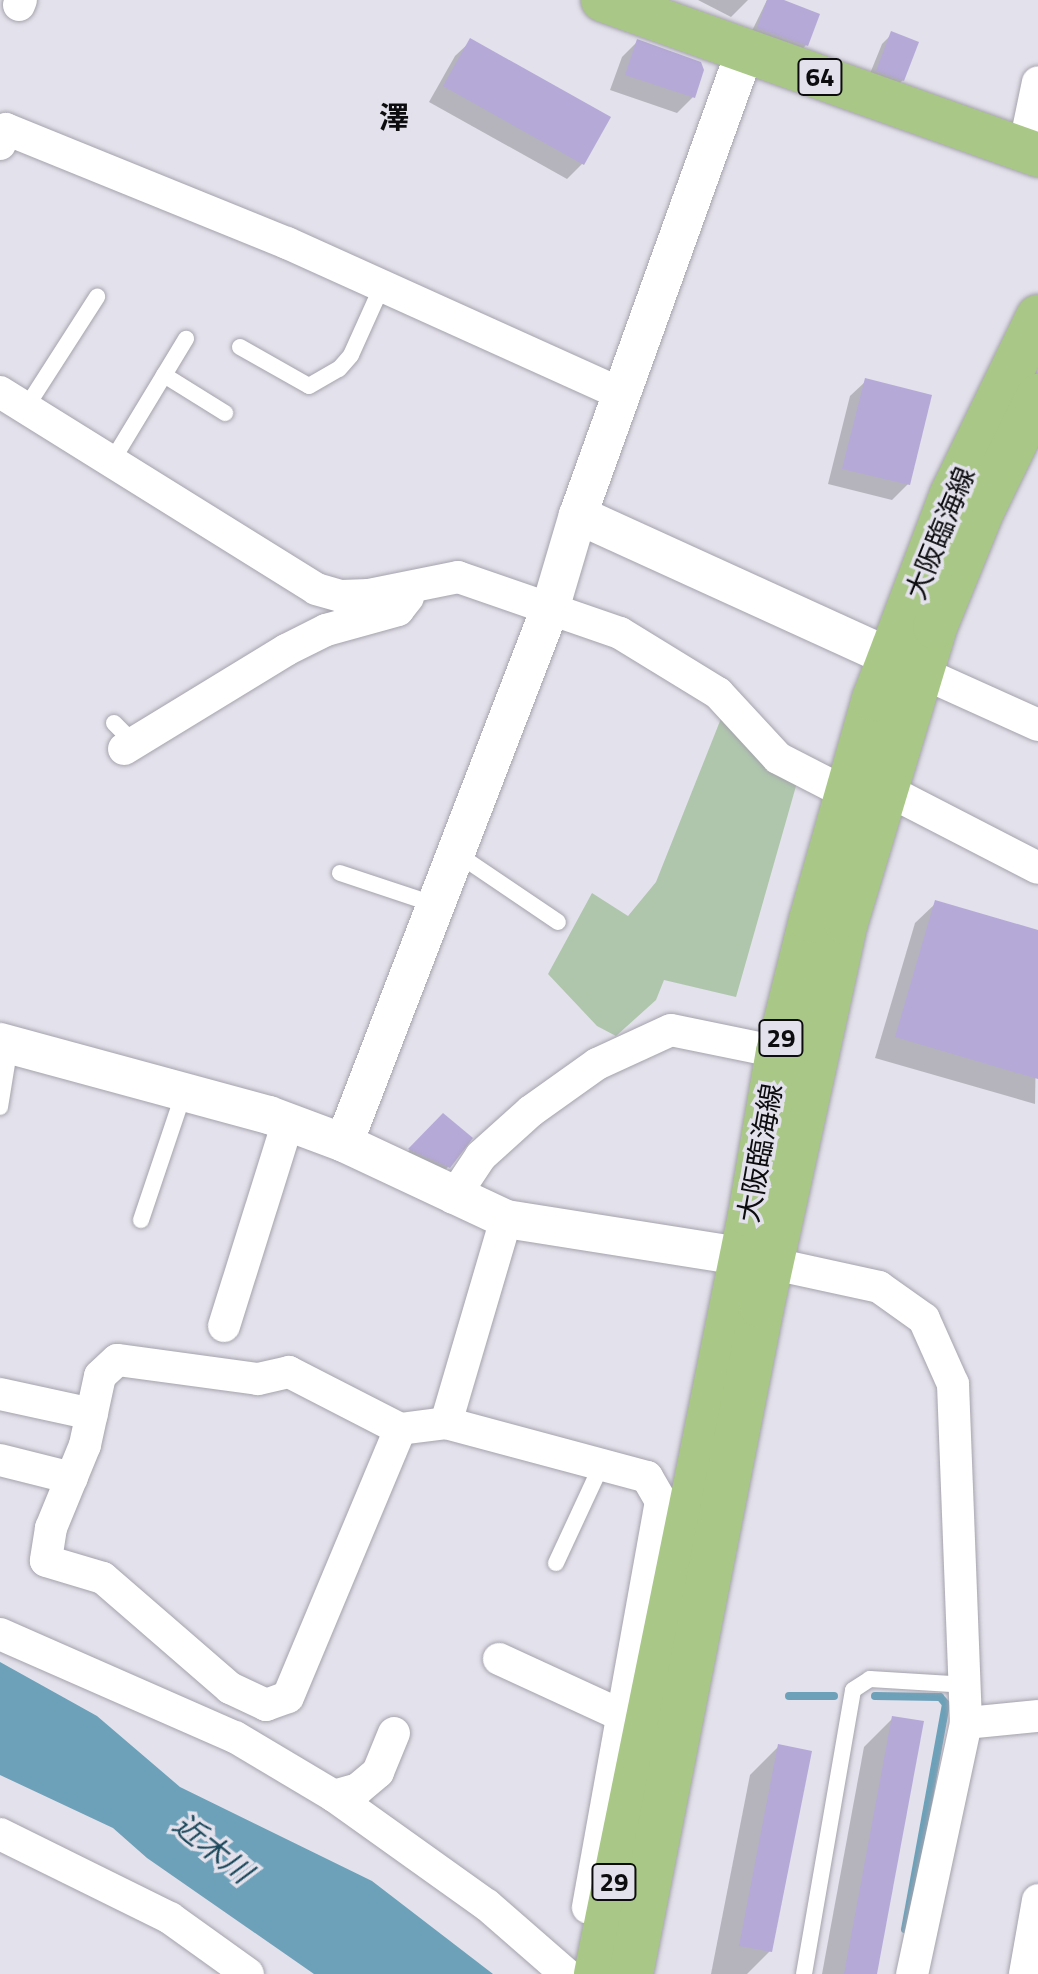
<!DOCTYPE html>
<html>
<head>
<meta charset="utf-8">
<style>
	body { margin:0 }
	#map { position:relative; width:1038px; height:1974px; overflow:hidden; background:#e3e1eb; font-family:"Titillium Web","Noto Sans JP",sans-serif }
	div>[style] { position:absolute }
	.green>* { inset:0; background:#afc6ad }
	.water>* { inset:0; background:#6ca1b9 }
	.shadow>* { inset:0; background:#0003 }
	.stream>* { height:8px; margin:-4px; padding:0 4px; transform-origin:4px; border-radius:4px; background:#6ca1b9 }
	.building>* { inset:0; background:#b5a9d8 }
	.roads { filter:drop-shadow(0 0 2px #a5a3ad) drop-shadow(0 0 2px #a5a3ad) }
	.service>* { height:16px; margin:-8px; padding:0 8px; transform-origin:8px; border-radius:8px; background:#fff }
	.minor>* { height:32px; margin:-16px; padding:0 16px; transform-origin:16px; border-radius:16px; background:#fff }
	.tertiary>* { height:38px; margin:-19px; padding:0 19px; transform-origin:19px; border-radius:19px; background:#fff }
	.primary>* { height:44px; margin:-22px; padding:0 22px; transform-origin:22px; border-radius:22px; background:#a9c786 }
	span { translate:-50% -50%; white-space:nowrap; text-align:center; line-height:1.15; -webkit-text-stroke:7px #e3e1eb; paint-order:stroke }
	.shield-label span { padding:2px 6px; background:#e3e1eb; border:2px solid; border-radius:6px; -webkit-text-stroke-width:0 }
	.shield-label { font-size:26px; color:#0d0d10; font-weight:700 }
	.street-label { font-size:28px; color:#0d0d10 }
	.neighbourhood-label { font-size:30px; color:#0d0d10; font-weight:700 }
	.water-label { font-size:30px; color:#1b485b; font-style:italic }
</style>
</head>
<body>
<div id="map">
	<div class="green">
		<i style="clip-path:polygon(722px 716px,798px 779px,736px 997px,664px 980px,656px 1000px,616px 1036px,597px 1026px,548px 974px,592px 893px,628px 916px,656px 882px)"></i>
	</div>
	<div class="water">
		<i style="clip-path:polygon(0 1662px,97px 1716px,180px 1787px,372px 1881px,493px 1974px,314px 1974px,147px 1858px,113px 1828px,0 1775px)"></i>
	</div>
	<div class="shadow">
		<i style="clip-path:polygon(698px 0,748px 0,731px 17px)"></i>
		<i style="clip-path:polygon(767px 0,778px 0,806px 45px,796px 56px,748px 39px)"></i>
		<i style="clip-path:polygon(892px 34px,903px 80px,892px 90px,867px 81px,882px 44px)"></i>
		<i style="clip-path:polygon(471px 41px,583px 163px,567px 179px,429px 102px,455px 56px)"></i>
		<i style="clip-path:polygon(638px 41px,693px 97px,677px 113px,610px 90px,622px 57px)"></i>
		<i style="clip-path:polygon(866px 381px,908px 484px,892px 500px,828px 484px,850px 396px)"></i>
		<i style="clip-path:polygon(936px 903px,1038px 932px,1035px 1104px,875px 1058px,915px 923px)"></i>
		<i style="clip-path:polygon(443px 1115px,448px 1167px,438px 1178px,400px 1160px)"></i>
		<i style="clip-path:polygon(893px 1718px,875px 1974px,822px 1974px,864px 1747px)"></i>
		<i style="clip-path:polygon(779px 1746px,770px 1951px,747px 1974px,711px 1974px,750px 1775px)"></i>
	</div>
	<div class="stream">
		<i style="left:789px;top:1696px;width:45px"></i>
		<i style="left:875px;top:1696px;width:65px;rotate:0.9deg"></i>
		<i style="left:940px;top:1697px;width:9px;rotate:49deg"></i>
		<i style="left:946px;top:1704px;width:229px;rotate:100.3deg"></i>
	</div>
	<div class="building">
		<i style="clip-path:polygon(767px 0,784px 0,820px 14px,808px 46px,757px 28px)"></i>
		<i style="clip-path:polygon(891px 31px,919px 42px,904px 81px,876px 71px)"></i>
		<i style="clip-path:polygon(470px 38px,611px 117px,584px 165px,443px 86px)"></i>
		<i style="clip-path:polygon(637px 39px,701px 62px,704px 70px,695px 98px,625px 75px)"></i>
		<i style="clip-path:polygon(865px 378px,932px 395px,910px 485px,842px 469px)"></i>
		<i style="clip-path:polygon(935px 900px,1038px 930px,1038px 1079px,895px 1037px)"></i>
		<i style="clip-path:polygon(443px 1113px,473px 1138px,450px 1168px,408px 1149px)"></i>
		<i style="clip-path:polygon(892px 1716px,924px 1721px,877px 1974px,844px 1974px)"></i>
		<i style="clip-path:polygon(778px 1744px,812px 1751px,772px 1952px,739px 1946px)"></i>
	</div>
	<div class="roads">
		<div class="service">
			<i style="left:240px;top:347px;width:79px;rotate:29.5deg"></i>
			<i style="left:309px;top:386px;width:34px;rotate:-30deg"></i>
			<i style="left:339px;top:369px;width:18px;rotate:-49deg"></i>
			<i style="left:351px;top:355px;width:76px;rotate:-65.8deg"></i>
			<i style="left:164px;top:375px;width:72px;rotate:31.9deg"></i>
			<i style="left:27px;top:406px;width:130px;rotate:-57.3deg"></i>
			<i style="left:112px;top:461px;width:143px;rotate:-58.8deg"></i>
			<i style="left:114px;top:723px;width:28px;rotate:45deg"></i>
			<i style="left:456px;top:853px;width:123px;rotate:34.1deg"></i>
			<i style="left:340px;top:873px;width:101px;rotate:18.4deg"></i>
			<i style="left:0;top:1107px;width:63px;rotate:-80.8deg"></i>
			<i style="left:141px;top:1220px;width:135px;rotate:-71.4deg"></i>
			<i style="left:556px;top:1563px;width:109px;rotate:-65.1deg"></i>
			<i style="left:804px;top:1974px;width:288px;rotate:-80.2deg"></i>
			<i style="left:853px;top:1690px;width:20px;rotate:-33deg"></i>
			<i style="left:870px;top:1679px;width:98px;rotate:3.5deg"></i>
		</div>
		<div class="minor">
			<i style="left:19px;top:5px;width:5px;rotate:-68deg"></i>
			<i style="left:0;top:144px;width:16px;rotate:-68deg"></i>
			<i style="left:6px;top:129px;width:303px;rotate:22.1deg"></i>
			<i style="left:287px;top:243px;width:367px;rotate:24.3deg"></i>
			<i style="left:1024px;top:149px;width:68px;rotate:-78.2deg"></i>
			<i style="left:0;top:392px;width:372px;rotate:31.9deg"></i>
			<i style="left:316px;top:589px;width:26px;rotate:16deg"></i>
			<i style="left:341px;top:596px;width:28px;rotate:-2deg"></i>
			<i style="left:369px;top:595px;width:91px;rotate:-11.4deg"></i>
			<i style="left:458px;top:577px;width:171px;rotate:19.1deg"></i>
			<i style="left:620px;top:633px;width:115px;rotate:31.5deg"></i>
			<i style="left:718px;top:693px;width:88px;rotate:47.3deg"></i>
			<i style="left:778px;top:758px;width:79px;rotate:27.2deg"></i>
			<i style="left:903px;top:664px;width:148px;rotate:24.3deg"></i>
			<i style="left:124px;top:749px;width:190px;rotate:-31.4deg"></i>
			<i style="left:286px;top:650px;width:45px;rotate:-26.6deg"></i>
			<i style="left:326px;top:630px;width:75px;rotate:-15.5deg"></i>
			<i style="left:398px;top:610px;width:16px;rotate:-52deg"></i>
			<i style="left:883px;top:788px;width:174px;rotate:27.3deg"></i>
			<i style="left:453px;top:1198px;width:50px;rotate:-56.3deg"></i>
			<i style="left:481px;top:1156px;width:67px;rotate:-42deg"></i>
			<i style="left:531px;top:1111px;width:81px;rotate:-35.5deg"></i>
			<i style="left:597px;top:1064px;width:81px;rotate:-24.7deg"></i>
			<i style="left:671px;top:1030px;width:109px;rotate:11.6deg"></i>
			<i style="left:751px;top:1259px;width:131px;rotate:12.3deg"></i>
			<i style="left:879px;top:1287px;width:55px;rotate:35.4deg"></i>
			<i style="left:924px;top:1319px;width:71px;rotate:66deg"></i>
			<i style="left:953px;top:1384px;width:339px;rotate:87.8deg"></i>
			<i style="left:966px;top:1723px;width:257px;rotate:102.1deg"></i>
			<i style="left:224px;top:1326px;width:214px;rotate:-72.6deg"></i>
			<i style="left:0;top:1394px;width:94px;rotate:12.3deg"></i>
			<i style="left:446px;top:1423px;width:213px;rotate:-73.6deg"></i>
			<i style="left:400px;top:1429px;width:125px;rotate:-152.8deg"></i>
			<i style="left:289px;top:1372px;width:32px;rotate:167deg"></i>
			<i style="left:258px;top:1379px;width:142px;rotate:-172.3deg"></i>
			<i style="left:117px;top:1360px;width:23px;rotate:137deg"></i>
			<i style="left:100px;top:1376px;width:71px;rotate:102.3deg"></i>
			<i style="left:85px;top:1445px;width:90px;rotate:112.3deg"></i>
			<i style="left:51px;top:1528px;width:33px;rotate:99deg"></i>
			<i style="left:46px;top:1561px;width:59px;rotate:16.6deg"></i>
			<i style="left:103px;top:1578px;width:168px;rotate:40.9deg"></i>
			<i style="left:230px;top:1688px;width:40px;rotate:25deg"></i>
			<i style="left:266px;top:1705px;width:23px;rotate:-20deg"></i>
			<i style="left:288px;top:1697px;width:290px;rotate:-67.3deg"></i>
			<i style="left:400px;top:1429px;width:46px;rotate:-7.4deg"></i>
			<i style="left:446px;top:1423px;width:208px;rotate:15deg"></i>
			<i style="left:647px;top:1477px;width:28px;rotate:60deg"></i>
			<i style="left:661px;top:1501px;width:413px;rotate:100.2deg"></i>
			<i style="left:0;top:1460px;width:74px;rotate:14deg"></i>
			<i style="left:0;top:1634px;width:257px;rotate:23.7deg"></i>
			<i style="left:235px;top:1737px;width:115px;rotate:30.8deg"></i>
			<i style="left:334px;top:1796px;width:188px;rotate:35.5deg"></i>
			<i style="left:487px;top:1905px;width:105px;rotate:41.1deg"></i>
			<i style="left:499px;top:1659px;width:136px;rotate:24.7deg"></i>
			<i style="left:966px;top:1723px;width:72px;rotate:-5.6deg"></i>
			<i style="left:334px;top:1796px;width:25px;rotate:-16deg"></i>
			<i style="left:358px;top:1789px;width:26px;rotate:-40deg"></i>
			<i style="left:378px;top:1772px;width:42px;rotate:-67.7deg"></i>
			<i style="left:0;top:1834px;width:190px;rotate:26.3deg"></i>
			<i style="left:170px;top:1918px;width:96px;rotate:35.7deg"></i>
			<i style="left:1025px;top:1974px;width:75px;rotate:-80deg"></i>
		</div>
		<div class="tertiary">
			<i style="left:578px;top:515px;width:343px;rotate:24.5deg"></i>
			<i style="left:0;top:1042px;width:279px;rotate:15.2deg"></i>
			<i style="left:269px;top:1115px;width:80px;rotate:20.5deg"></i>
			<i style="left:344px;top:1143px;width:179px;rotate:25.1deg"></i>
			<i style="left:506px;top:1219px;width:237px;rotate:9deg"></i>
			<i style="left:344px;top:1143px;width:576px;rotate:-68.92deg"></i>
			<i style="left:551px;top:606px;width:95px;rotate:-73.5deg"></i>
			<i style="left:578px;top:515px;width:494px;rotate:-70.2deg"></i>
		</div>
		<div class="primary">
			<i style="left:603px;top:0;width:462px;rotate:19.6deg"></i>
			<i style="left:596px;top:1974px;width:774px;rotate:-78.53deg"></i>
			<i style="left:750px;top:1215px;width:165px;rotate:-80.3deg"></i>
			<i style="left:778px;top:1052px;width:136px;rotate:-76deg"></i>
			<i style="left:811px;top:920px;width:230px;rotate:-74.1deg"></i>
			<i style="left:874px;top:699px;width:219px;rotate:-69.2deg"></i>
			<i style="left:952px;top:494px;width:197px;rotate:-64.1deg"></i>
			<i style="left:631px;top:1974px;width:681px;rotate:-78.9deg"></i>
			<i style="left:762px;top:1306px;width:393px;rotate:-77.7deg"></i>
			<i style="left:846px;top:922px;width:308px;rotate:-73.2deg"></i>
			<i style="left:935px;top:627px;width:127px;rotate:-67.9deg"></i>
			<i style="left:983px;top:509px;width:126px;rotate:-64deg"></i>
		</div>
	</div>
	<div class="shield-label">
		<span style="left:820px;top:77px">64</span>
		<span style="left:781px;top:1038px">29</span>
		<span style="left:614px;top:1882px">29</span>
	</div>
	<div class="street-label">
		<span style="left:940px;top:533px;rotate:-68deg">大阪臨海線</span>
		<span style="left:760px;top:1153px;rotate:-80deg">大阪臨海線</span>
	</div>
	<div class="neighbourhood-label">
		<span style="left:394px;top:117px">澤</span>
	</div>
	<div class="water-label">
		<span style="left:213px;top:1848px;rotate:39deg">近木川</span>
	</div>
</div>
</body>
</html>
